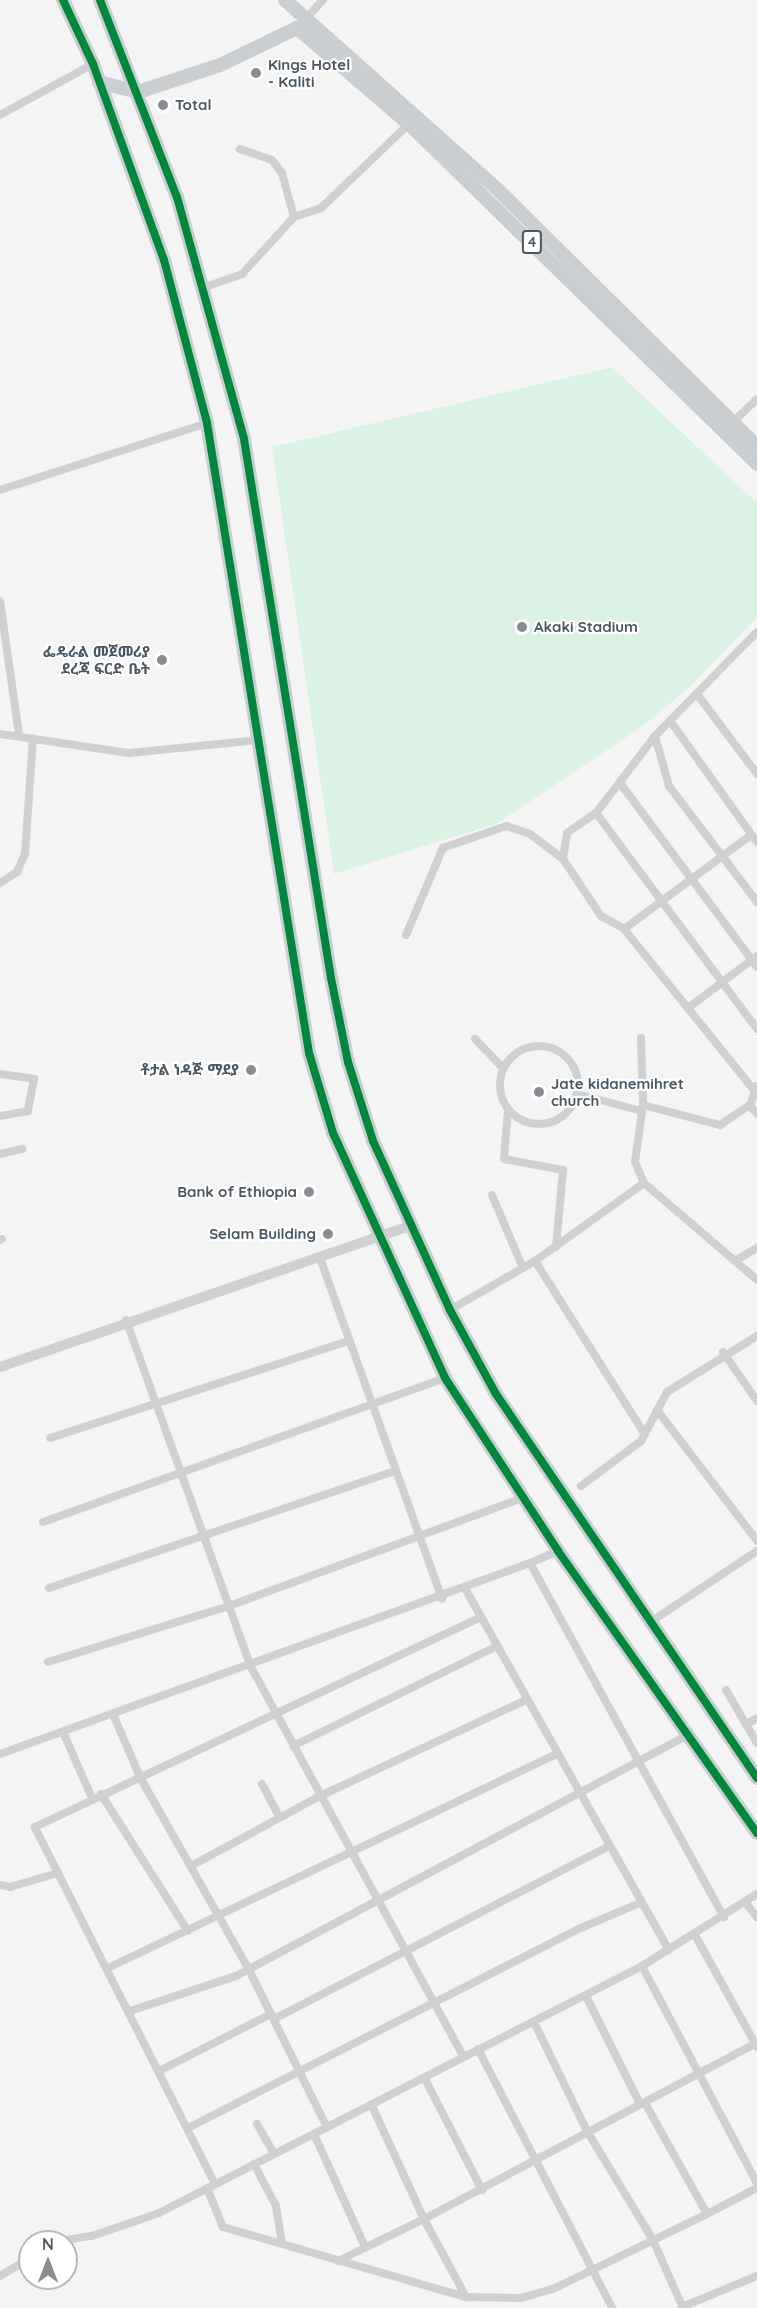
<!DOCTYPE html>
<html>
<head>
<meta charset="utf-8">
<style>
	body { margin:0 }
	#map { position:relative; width:757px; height:2308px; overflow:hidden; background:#f4f4f4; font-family:Quicksand,"Noto Sans Ethiopic",sans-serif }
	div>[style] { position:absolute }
	.green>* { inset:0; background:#d9f2e3 }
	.minor>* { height:8px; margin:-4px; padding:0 4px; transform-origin:4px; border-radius:4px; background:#ced0d2 }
	.minor>.ring { margin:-4px; padding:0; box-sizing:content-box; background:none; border:8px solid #ced0d2; border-radius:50% }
	.tertiary>* { height:10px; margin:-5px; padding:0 5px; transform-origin:5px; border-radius:5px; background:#ced0d2 }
	.primary>* { height:14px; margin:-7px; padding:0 7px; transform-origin:7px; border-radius:7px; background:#caced1 }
	.cycleway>* { height:8px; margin:-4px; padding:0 4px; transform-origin:4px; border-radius:4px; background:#00873e }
	.dots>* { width:16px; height:16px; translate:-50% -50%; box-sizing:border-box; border:3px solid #fff; border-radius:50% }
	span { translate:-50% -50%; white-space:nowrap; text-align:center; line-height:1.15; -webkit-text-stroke:4.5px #fff; paint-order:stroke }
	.shield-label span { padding:2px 4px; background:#fff; border:2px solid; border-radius:4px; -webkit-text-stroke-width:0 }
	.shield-label { font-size:14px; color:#4a5661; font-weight:700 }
	.poi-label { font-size:15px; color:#4a5661; font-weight:700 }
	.left { translate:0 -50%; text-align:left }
	.right { translate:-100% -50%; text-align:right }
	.north { position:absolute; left:18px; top:2230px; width:60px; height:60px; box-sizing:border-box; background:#fff; border:2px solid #b7bbc0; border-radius:50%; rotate:0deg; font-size:16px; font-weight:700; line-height:24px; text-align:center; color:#4a5661 }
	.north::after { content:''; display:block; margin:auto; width:21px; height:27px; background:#868d94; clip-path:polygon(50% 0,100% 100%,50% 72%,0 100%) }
</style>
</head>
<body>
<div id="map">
	<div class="green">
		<i style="clip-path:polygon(612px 367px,757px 503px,757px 617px,690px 687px,640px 728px,498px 823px,334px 874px,272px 447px)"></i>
	</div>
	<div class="minor">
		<i style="left:303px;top:22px;width:30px;rotate:-48deg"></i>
		<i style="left:0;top:115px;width:106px;rotate:-28.7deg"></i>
		<i style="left:294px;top:217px;width:28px;rotate:-18deg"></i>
		<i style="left:321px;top:208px;width:122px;rotate:-43.7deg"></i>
		<i style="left:205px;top:287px;width:39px;rotate:-19deg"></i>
		<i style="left:242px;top:274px;width:77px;rotate:-47.6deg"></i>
		<i style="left:294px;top:217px;width:46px;rotate:-105.3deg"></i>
		<i style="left:282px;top:173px;width:16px;rotate:-128deg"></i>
		<i style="left:272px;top:160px;width:34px;rotate:-161deg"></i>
		<i style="left:730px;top:425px;width:37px;rotate:-44deg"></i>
		<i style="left:0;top:490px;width:218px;rotate:-17.9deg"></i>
		<i style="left:0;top:601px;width:135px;rotate:81.9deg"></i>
		<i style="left:697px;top:694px;width:100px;rotate:53.1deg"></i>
		<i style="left:671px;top:722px;width:148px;rotate:54.4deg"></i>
		<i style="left:0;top:734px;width:130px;rotate:8.4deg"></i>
		<i style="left:129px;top:753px;width:132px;rotate:-5.7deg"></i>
		<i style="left:655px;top:736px;width:52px;rotate:74.4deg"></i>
		<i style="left:669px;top:786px;width:146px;rotate:52.8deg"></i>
		<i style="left:620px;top:783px;width:229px;rotate:53.3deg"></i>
		<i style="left:596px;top:813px;width:269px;rotate:53.3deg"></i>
		<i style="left:563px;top:859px;width:26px;rotate:-81deg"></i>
		<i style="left:567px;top:833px;width:35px;rotate:-35deg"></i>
		<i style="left:596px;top:813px;width:97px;rotate:-52.5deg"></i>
		<i style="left:655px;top:736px;width:146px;rotate:-45.6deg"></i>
		<i style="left:0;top:883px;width:20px;rotate:-33deg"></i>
		<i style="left:17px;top:872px;width:20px;rotate:-66deg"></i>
		<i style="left:25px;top:854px;width:116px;rotate:-86.1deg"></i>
		<i style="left:624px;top:929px;width:158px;rotate:-36.5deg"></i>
		<i style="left:406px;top:935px;width:95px;rotate:-67deg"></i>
		<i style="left:443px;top:848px;width:67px;rotate:-19.2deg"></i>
		<i style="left:506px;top:826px;width:25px;rotate:18deg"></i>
		<i style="left:530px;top:834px;width:41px;rotate:37.1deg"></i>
		<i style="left:563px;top:859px;width:69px;rotate:56.3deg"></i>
		<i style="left:601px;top:916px;width:26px;rotate:29deg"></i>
		<i style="left:624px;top:929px;width:206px;rotate:51.1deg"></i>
		<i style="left:688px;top:1008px;width:86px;rotate:-37deg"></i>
		<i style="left:641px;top:1038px;width:67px;rotate:88.3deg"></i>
		<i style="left:643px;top:1105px;width:58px;rotate:98deg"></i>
		<i style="left:635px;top:1162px;width:23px;rotate:67deg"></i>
		<i style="left:475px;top:1039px;width:40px;rotate:46deg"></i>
		<i class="ring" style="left:500px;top:1046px;width:70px;height:70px"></i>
		<i style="left:0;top:1074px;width:34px;rotate:8deg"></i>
		<i style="left:34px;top:1079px;width:33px;rotate:101deg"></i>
		<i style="left:28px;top:1111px;width:28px;rotate:170deg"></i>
		<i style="left:577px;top:1094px;width:67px;rotate:14.7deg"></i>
		<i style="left:643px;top:1105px;width:80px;rotate:14.6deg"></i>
		<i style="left:720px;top:1125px;width:36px;rotate:-34deg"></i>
		<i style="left:750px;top:1105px;width:20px;rotate:-70deg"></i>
		<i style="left:750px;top:1105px;width:11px;rotate:52deg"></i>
		<i style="left:508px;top:1109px;width:50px;rotate:94.6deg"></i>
		<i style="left:504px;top:1159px;width:60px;rotate:10.6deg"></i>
		<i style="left:563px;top:1170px;width:77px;rotate:95.2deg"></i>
		<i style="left:0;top:1154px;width:23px;rotate:-13deg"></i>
		<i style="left:492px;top:1195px;width:79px;rotate:67deg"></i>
		<i style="left:0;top:1240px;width:2px;rotate:-27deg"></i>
		<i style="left:320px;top:1258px;width:362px;rotate:70.3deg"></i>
		<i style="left:535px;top:1261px;width:205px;rotate:57.6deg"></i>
		<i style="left:735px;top:1261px;width:26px;rotate:-31deg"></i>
		<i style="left:450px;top:1310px;width:98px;rotate:-30deg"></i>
		<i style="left:535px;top:1261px;width:134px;rotate:-35.6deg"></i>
		<i style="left:644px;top:1183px;width:149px;rotate:40.6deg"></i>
		<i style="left:126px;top:1320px;width:369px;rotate:70.2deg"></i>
		<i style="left:251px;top:1667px;width:443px;rotate:61.4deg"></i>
		<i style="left:723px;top:1352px;width:60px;rotate:55.2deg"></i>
		<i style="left:657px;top:1410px;width:165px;rotate:52.6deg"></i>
		<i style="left:50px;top:1438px;width:313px;rotate:-18deg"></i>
		<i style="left:581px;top:1486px;width:75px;rotate:-36.9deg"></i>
		<i style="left:641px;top:1441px;width:55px;rotate:-62deg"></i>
		<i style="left:667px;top:1392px;width:106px;rotate:-31.9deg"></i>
		<i style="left:43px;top:1522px;width:427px;rotate:-19.7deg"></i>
		<i style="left:530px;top:1563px;width:30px;rotate:-23deg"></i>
		<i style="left:49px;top:1588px;width:365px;rotate:-18.7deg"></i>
		<i style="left:466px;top:1590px;width:413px;rotate:60.6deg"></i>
		<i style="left:649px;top:1623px;width:130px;rotate:-33.7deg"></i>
		<i style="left:48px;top:1662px;width:189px;rotate:-17.2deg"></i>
		<i style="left:229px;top:1606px;width:312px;rotate:-20.2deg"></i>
		<i style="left:726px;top:1690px;width:61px;rotate:59.7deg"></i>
		<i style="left:113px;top:1714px;width:69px;rotate:66.8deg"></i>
		<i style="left:140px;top:1777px;width:219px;rotate:60.5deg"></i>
		<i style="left:248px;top:1968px;width:178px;rotate:63.6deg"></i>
		<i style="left:747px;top:1724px;width:12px;rotate:-31deg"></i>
		<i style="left:63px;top:1732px;width:72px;rotate:66.3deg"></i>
		<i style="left:293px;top:1746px;width:225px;rotate:-26.1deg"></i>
		<i style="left:0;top:1754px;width:563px;rotate:-19.82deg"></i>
		<i style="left:530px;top:1563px;width:404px;rotate:61.3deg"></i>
		<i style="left:262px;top:1784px;width:36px;rotate:62deg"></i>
		<i style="left:101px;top:1794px;width:162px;rotate:57.6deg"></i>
		<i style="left:191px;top:1866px;width:147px;rotate:-28.5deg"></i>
		<i style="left:320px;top:1796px;width:227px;rotate:-25deg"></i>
		<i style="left:0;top:1885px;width:10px;rotate:11deg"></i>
		<i style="left:10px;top:1887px;width:50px;rotate:-16.3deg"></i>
		<i style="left:746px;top:1903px;width:18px;rotate:52deg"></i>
		<i style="left:695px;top:1935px;width:128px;rotate:61deg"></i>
		<i style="left:642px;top:1966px;width:246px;rotate:62.1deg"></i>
		<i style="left:108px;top:1968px;width:496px;rotate:-25.5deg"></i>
		<i style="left:586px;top:1996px;width:121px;rotate:63.4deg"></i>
		<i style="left:130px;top:2011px;width:112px;rotate:-18.3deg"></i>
		<i style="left:236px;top:1976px;width:512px;rotate:-28.07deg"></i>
		<i style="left:274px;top:2019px;width:375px;rotate:-27.3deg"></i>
		<i style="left:534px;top:2022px;width:121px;rotate:64.1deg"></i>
		<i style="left:587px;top:2131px;width:127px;rotate:58.8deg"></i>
		<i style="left:653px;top:2240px;width:74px;rotate:66.2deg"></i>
		<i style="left:478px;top:2049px;width:292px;rotate:62.6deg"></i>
		<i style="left:159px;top:2071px;width:126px;rotate:-27deg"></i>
		<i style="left:425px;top:2079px;width:125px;rotate:62.8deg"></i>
		<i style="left:645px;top:2103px;width:127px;rotate:60.8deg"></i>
		<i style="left:707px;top:2214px;width:56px;rotate:-27.5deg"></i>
		<i style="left:372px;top:2106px;width:124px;rotate:65.3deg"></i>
		<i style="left:424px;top:2219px;width:377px;rotate:-27.9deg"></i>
		<i style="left:257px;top:2124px;width:34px;rotate:60deg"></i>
		<i style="left:188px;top:2128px;width:436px;rotate:-27deg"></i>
		<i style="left:576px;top:1930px;width:69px;rotate:-22.9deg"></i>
		<i style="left:314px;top:2134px;width:124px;rotate:65.7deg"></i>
		<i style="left:254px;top:2164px;width:47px;rotate:62.4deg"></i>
		<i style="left:276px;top:2206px;width:37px;rotate:81deg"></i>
		<i style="left:215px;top:2184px;width:400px;rotate:-116.8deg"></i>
		<i style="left:35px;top:1827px;width:491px;rotate:-25.2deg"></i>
		<i style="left:207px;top:2188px;width:42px;rotate:67.7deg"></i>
		<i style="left:223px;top:2227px;width:253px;rotate:16.1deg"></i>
		<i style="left:53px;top:2242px;width:39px;rotate:-9deg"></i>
		<i style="left:92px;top:2236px;width:71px;rotate:-18.9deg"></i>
		<i style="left:159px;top:2213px;width:542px;rotate:-27.08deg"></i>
		<i style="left:642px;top:1966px;width:136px;rotate:-32.1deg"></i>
		<i style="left:338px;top:2261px;width:96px;rotate:-26deg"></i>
		<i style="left:424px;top:2219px;width:89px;rotate:61.7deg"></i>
		<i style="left:466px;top:2297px;width:55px;rotate:1deg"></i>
		<i style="left:521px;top:2298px;width:33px;rotate:-16deg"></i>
		<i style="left:553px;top:2289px;width:171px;rotate:-26deg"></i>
		<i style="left:0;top:2276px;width:35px;rotate:-31deg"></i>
		<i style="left:682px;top:2307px;width:81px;rotate:-22.5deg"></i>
	</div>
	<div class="tertiary">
		<i style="left:0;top:1367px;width:434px;rotate:-19deg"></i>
	</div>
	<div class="primary">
		<i style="left:63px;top:0;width:71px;rotate:64.9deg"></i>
		<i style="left:93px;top:64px;width:208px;rotate:70.1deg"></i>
		<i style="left:164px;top:260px;width:169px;rotate:75.2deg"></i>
		<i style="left:207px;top:423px;width:638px;rotate:80.8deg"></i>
		<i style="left:309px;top:1053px;width:84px;rotate:73.3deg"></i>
		<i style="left:333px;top:1133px;width:269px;rotate:65.4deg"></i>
		<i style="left:445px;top:1378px;width:207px;rotate:56.8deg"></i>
		<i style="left:558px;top:1551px;width:345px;rotate:54.8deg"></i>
		<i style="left:100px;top:0;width:212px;rotate:68.7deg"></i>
		<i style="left:177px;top:197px;width:251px;rotate:74.5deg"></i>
		<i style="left:244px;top:439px;width:546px;rotate:80.83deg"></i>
		<i style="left:331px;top:978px;width:86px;rotate:78.6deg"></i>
		<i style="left:348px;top:1062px;width:83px;rotate:72.4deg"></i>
		<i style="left:373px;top:1141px;width:186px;rotate:65.5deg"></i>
		<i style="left:450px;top:1310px;width:96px;rotate:61.3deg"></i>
		<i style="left:496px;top:1394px;width:464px;rotate:55.8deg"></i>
		<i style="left:285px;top:0;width:287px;rotate:41.7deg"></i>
		<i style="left:499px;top:191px;width:363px;rotate:44.7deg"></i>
		<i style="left:99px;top:82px;width:40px;rotate:14.4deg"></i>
		<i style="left:138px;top:92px;width:86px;rotate:-18.2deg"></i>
		<i style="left:220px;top:65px;width:85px;rotate:-25.7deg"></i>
		<i style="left:297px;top:28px;width:148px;rotate:40.6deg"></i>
		<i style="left:409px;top:124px;width:487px;rotate:44.3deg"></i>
	</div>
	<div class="cycleway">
		<i style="left:63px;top:0;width:71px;rotate:64.9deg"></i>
		<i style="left:93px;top:64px;width:208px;rotate:70.1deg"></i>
		<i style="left:164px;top:260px;width:169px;rotate:75.2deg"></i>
		<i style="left:207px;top:423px;width:638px;rotate:80.8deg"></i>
		<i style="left:309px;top:1053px;width:84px;rotate:73.3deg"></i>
		<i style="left:333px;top:1133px;width:269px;rotate:65.4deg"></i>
		<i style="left:445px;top:1378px;width:207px;rotate:56.8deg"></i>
		<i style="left:558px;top:1551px;width:345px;rotate:54.8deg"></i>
		<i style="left:100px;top:0;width:212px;rotate:68.7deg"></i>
		<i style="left:177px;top:197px;width:251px;rotate:74.5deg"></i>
		<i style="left:244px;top:439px;width:546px;rotate:80.83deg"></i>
		<i style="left:331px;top:978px;width:86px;rotate:78.6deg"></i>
		<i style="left:348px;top:1062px;width:83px;rotate:72.4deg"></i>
		<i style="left:373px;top:1141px;width:186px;rotate:65.5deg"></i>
		<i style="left:450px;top:1310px;width:96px;rotate:61.3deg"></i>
		<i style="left:496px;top:1394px;width:464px;rotate:55.8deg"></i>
	</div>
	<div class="dots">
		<i style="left:256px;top:73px;background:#868d94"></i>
		<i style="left:163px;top:105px;background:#868d94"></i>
		<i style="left:522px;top:627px;background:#868d94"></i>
		<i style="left:162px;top:660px;background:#868d94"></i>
		<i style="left:251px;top:1070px;background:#868d94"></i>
		<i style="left:539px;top:1092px;background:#868d94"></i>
		<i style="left:309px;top:1192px;background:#868d94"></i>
		<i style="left:328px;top:1234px;background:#868d94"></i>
	</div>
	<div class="shield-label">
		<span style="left:532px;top:242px">4</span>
	</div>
	<div class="poi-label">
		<span class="left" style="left:268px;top:73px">Kings Hotel<br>- Kaliti</span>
		<span class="left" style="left:175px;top:105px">Total</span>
		<span class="left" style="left:534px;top:627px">Akaki Stadium</span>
		<span class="right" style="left:150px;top:660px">ፌዴራል መጀመሪያ<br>ደረጃ ፍርድ ቤት</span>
		<span class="right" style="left:239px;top:1070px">ቶታል ነዳጅ ማደያ</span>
		<span class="left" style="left:551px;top:1092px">Jate kidanemihret<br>church</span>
		<span class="right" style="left:297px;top:1192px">Bank of Ethiopia</span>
		<span class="right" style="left:316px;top:1234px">Selam Building</span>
	</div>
	<div class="north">N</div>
</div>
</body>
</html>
